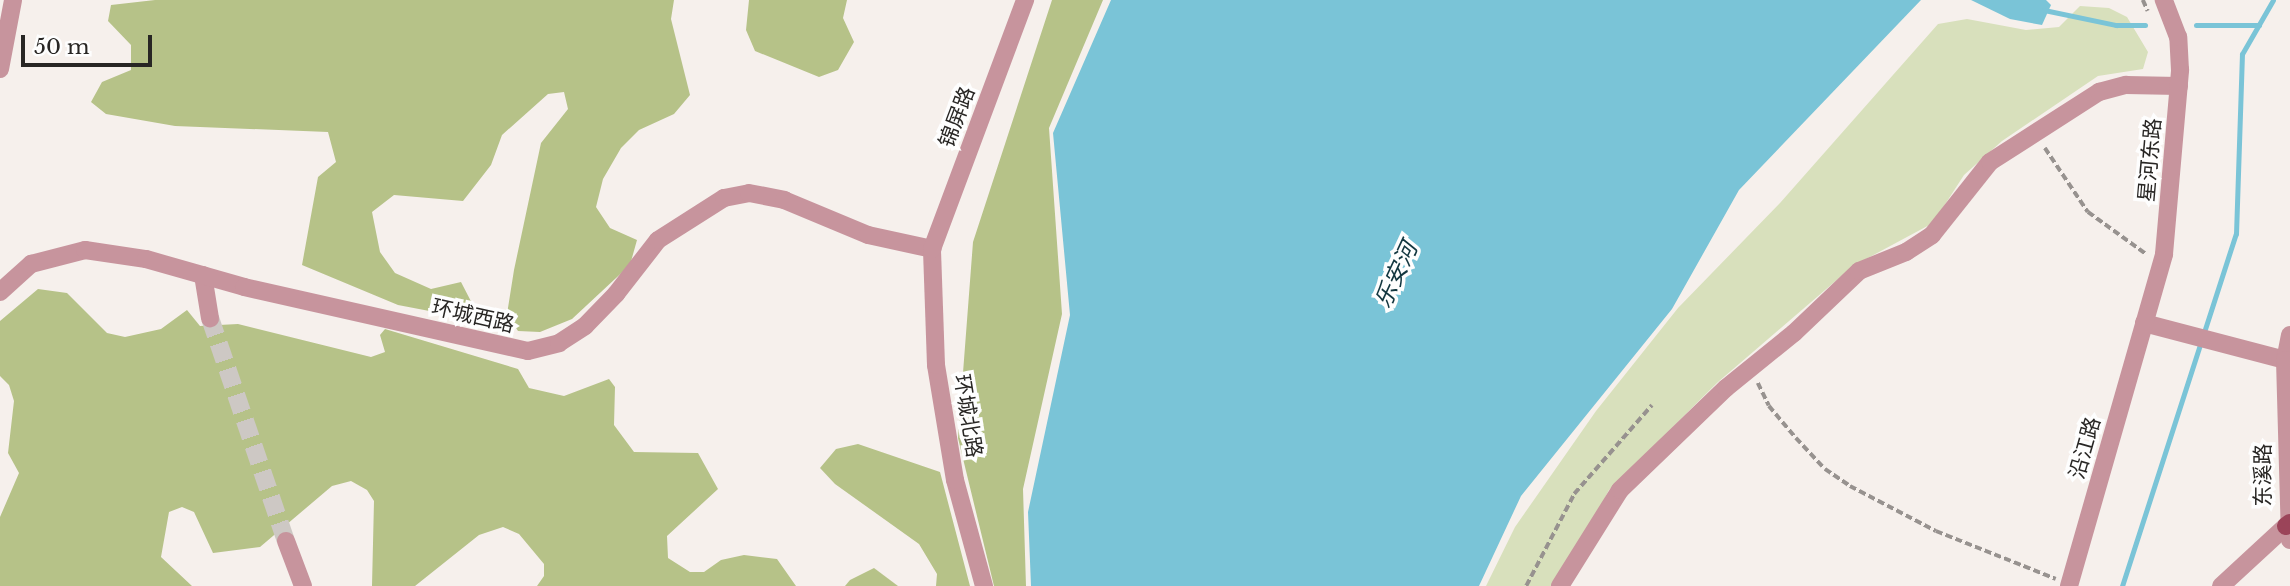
<!DOCTYPE html>
<html>
<head>
<meta charset="utf-8">
<style>
	body { margin:0 }
	#map { position:relative; width:2290px; height:586px; overflow:hidden; background:#f6f0ec; font-family:"Libre Baskerville","Noto Sans SC",serif }
	div>[style] { position:absolute }
	.green>* { inset:0; background:#d8e0bc }
	.forest>* { inset:0; background:#b6c288 }
	.water>* { inset:0; background:#7ac4d7 }
	.stream>* { height:5px; margin:-2.5px; padding:0 2.5px; transform-origin:2.5px; border-radius:2.5px; background:#7ac4d7 }
	.minor-tunnel>* { height:18px; margin-top:-9px; transform-origin:0; background:repeating-linear-gradient(90deg,#cdc8c4 0 18px,transparent 0 27px) }
	.path>* { height:3.5px; margin-top:-1.75px; transform-origin:0; background:repeating-linear-gradient(90deg,#97928f 0 7px,transparent 0 10.5px) }
	.minor>* { height:18px; margin:-9px; padding:0 9px; transform-origin:9px; border-radius:9px; background:#c7949d }
	.major>* { height:18px; margin:-9px; padding:0 9px; transform-origin:9px; border-radius:9px; background:#9b4459 }
	span { translate:-50% -50%; white-space:nowrap; text-align:center; line-height:1.15; -webkit-text-stroke:7px #fefefe; paint-order:stroke }
	.street-label { font-size:21px; color:#282624 }
	.water-label { font-size:23px; color:#12363f; font-style:italic }
	.scale { position:absolute; left:21px; top:35px; width:131px; height:32px; box-sizing:border-box; border:4px solid #282624; border-top:0; padding-left:9px; font-size:21px; line-height:24px; white-space:nowrap; color:#282624; -webkit-text-stroke:5px #fefefe; paint-order:stroke }
</style>
</head>
<body>
<div id="map">
	<div class="green">
		<i style="clip-path:polygon(2080px 6px,2109px 8px,2127px 17px,2148px 52px,2143px 69px,2098px 76px,2002px 141px,1964px 175px,1933px 223px,1853px 266px,1718px 382px,1609px 490px,1575px 555px,1553px 586px,1486px 586px,1515px 527px,1596px 411px,1678px 308px,1780px 203px,1938px 24px,1967px 19px,2026px 30px,2059px 27px)"></i>
	</div>
	<div class="forest">
		<i style="clip-path:polygon(155px 0,674px 0,671px 19px,690px 95px,674px 114px,639px 130px,621px 148px,603px 179px,596px 207px,610px 228px,637px 240px,630px 265px,572px 319px,540px 332px,518px 331px,507px 314px,514px 270px,541px 143px,568px 109px,564px 92px,548px 94px,502px 135px,491px 165px,463px 201px,394px 195px,372px 212px,380px 252px,395px 273px,431px 289px,461px 282px,476px 311px,466px 318px,398px 305px,302px 265px,318px 177px,336px 162px,328px 132px,175px 126px,106px 114px,91px 102px,102px 82px,131px 70px,131px 45px,108px 21px,111px 5px)"></i>
		<i style="clip-path:polygon(749px 0,847px 0,843px 18px,854px 42px,838px 70px,819px 77px,755px 51px,746px 30px)"></i>
		<i style="clip-path:polygon(1052px 0,1103px 0,1049px 128px,1062px 314px,1023px 489px,1026px 586px,994px 586px,958px 438px,973px 242px)"></i>
		<i style="clip-path:polygon(38px 289px,67px 293px,107px 333px,125px 337px,161px 329px,187px 310px,200px 326px,238px 324px,371px 357px,385px 352px,380px 335px,385px 329px,518px 369px,529px 388px,564px 396px,609px 379px,615px 387px,614px 425px,634px 452px,698px 453px,718px 489px,667px 536px,668px 558px,690px 572px,704px 572px,721px 560px,744px 555px,777px 559px,796px 586px,537px 586px,544px 576px,544px 564px,519px 534px,503px 527px,479px 535px,415px 586px,372px 586px,374px 501px,367px 490px,351px 481px,332px 486px,260px 547px,213px 553px,194px 512px,182px 507px,169px 512px,161px 557px,192px 586px,0 586px,0 517px,19px 473px,8px 453px,14px 401px,9px 385px,0 376px,0 321px)"></i>
		<i style="clip-path:polygon(858px 444px,940px 472px,970px 586px,936px 586px,937px 574px,919px 544px,835px 484px,820px 468px,836px 449px)"></i>
		<i style="clip-path:polygon(874px 568px,898px 586px,845px 586px,850px 580px)"></i>
	</div>
	<div class="water">
		<i style="clip-path:polygon(1111px 0,1921px 0,1739px 190px,1672px 309px,1521px 496px,1479px 586px,1031px 586px,1028px 512px,1070px 315px,1053px 133px)"></i>
		<i style="clip-path:polygon(1971px 0,2046px 0,2051px 5px,2042px 25px,2010px 19px)"></i>
	</div>
	<div class="stream">
		<i style="left:2044px;top:10px;width:74px;rotate:11.8deg"></i>
		<i style="left:2116px;top:25px;width:29px"></i>
		<i style="left:2196px;top:25px;width:63px"></i>
		<i style="left:2122px;top:586px;width:370px;rotate:-72.1deg"></i>
		<i style="left:2236px;top:234px;width:180px;rotate:-88.1deg"></i>
		<i style="left:2242px;top:54px;width:62px;rotate:-60.1deg"></i>
	</div>
	<div class="minor-tunnel">
		<i style="left:210px;top:318px;width:236px;rotate:71.2deg"></i>
	</div>
	<div class="path">
		<i style="left:2143px;top:0;width:12px;rotate:66deg"></i>
		<i style="left:2045px;top:148px;width:77px;rotate:56.1deg"></i>
		<i style="left:2088px;top:212px;width:72px;rotate:35.9deg"></i>
		<i style="left:1758px;top:383px;width:25px;rotate:64deg"></i>
		<i style="left:1769px;top:406px;width:42px;rotate:49.8deg"></i>
		<i style="left:1796px;top:438px;width:42px;rotate:46.9deg"></i>
		<i style="left:1825px;top:469px;width:30px;rotate:34deg"></i>
		<i style="left:1850px;top:486px;width:97px;rotate:27.6deg"></i>
		<i style="left:1936px;top:531px;width:129px;rotate:21.8deg"></i>
		<i style="left:1526px;top:586px;width:104px;rotate:-62.4deg"></i>
		<i style="left:1574px;top:494px;width:118px;rotate:-48.8deg"></i>
	</div>
	<div class="minor">
		<i style="left:0;top:69px;width:70px;rotate:-79.3deg"></i>
		<i style="left:203px;top:275px;width:44px;rotate:80.8deg"></i>
		<i style="left:0;top:292px;width:42px;rotate:-42.1deg"></i>
		<i style="left:31px;top:264px;width:56px;rotate:-14.5deg"></i>
		<i style="left:85px;top:250px;width:62px;rotate:8.4deg"></i>
		<i style="left:146px;top:259px;width:102px;rotate:15.9deg"></i>
		<i style="left:244px;top:287px;width:291px;rotate:12.7deg"></i>
		<i style="left:528px;top:351px;width:32px;rotate:-14deg"></i>
		<i style="left:559px;top:343px;width:31px;rotate:-33deg"></i>
		<i style="left:585px;top:326px;width:45px;rotate:-45.9deg"></i>
		<i style="left:616px;top:294px;width:68px;rotate:-52.1deg"></i>
		<i style="left:658px;top:240px;width:78px;rotate:-32.5deg"></i>
		<i style="left:724px;top:198px;width:25px;rotate:-11deg"></i>
		<i style="left:749px;top:193px;width:36px;rotate:11deg"></i>
		<i style="left:784px;top:200px;width:91px;rotate:22.6deg"></i>
		<i style="left:868px;top:235px;width:66px;rotate:12.3deg"></i>
		<i style="left:2144px;top:323px;width:146px;rotate:14.7deg"></i>
		<i style="left:2290px;top:335px;width:25px;rotate:101deg"></i>
		<i style="left:2285px;top:360px;width:180px;rotate:88.4deg"></i>
		<i style="left:286px;top:541px;width:48px;rotate:69.3deg"></i>
		<i style="left:984px;top:586px;width:110px;rotate:-105.3deg"></i>
		<i style="left:955px;top:480px;width:117px;rotate:-99.4deg"></i>
		<i style="left:936px;top:365px;width:116px;rotate:-92deg"></i>
		<i style="left:932px;top:249px;width:266px;rotate:-69.5deg"></i>
		<i style="left:1560px;top:586px;width:113px;rotate:-58deg"></i>
		<i style="left:1620px;top:490px;width:147px;rotate:-43.9deg"></i>
		<i style="left:1726px;top:388px;width:87px;rotate:-39deg"></i>
		<i style="left:1794px;top:333px;width:90px;rotate:-43.6deg"></i>
		<i style="left:1859px;top:271px;width:51px;rotate:-22deg"></i>
		<i style="left:1906px;top:252px;width:31px;rotate:-33deg"></i>
		<i style="left:1932px;top:235px;width:93px;rotate:-51.5deg"></i>
		<i style="left:1990px;top:162px;width:130px;rotate:-32.7deg"></i>
		<i style="left:2099px;top:92px;width:28px;rotate:-15deg"></i>
		<i style="left:2126px;top:85px;width:53px;rotate:1.1deg"></i>
		<i style="left:2069px;top:586px;width:345px;rotate:-74deg"></i>
		<i style="left:2164px;top:254px;width:185px;rotate:-85deg"></i>
		<i style="left:2180px;top:70px;width:33px;rotate:-93deg"></i>
		<i style="left:2178px;top:37px;width:40px;rotate:-111deg"></i>
		<i style="left:2221px;top:586px;width:88px;rotate:-42.7deg"></i>
	</div>
	<div class="major">
		<i style="left:2286px;top:526px;width:5px;rotate:-37deg"></i>
	</div>
	<div class="street-label">
		<span style="left:957px;top:117px;rotate:-69deg">锦屏路</span>
		<span style="left:2150px;top:160px;rotate:-85deg">星河东路</span>
		<span style="left:473px;top:316px;rotate:13deg">环城西路</span>
		<span style="left:968px;top:416px;rotate:81deg">环城北路</span>
		<span style="left:2085px;top:448px;rotate:-74deg">沿江路</span>
		<span style="left:2263px;top:475px;rotate:-90deg">东溪路</span>
	</div>
	<div class="water-label">
		<span style="left:1396px;top:275px;rotate:-65deg">乐安河</span>
	</div>
	<div class="scale">50 m</div>
</div>
</body>
</html>
